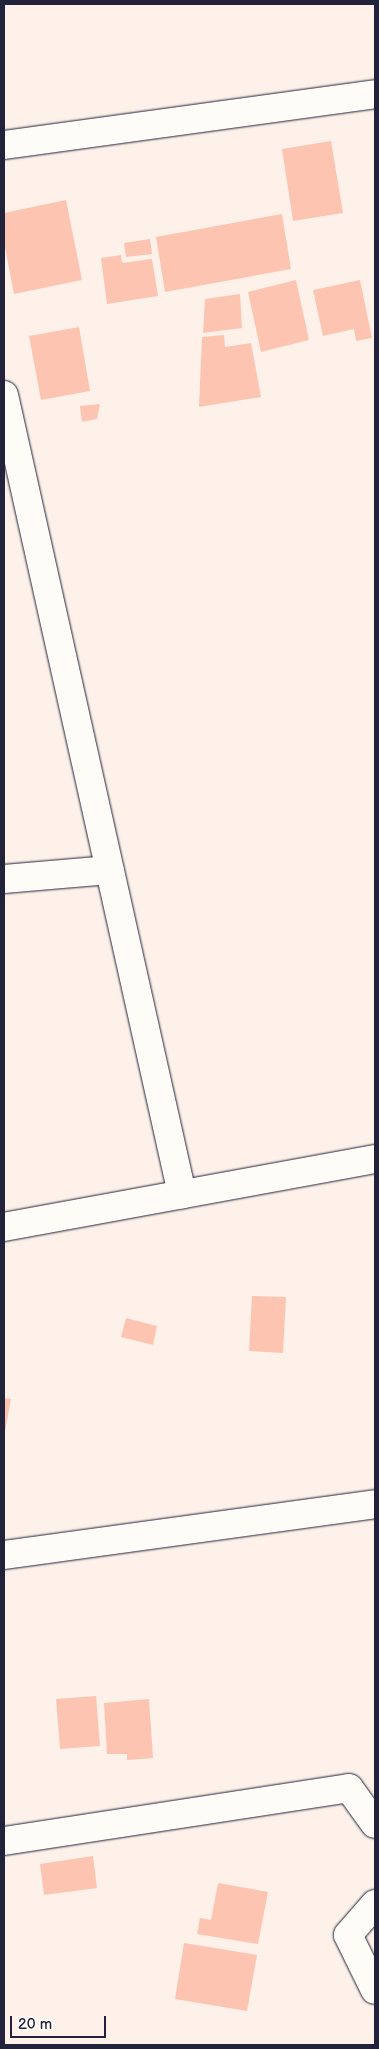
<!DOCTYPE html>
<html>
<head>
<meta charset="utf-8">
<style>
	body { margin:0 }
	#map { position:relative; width:379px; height:2049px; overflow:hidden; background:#fdf1e9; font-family:"Balsamiq Sans",sans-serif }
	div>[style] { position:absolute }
	.building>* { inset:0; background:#fdc4b2 }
	.roads { filter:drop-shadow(0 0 1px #22223b) drop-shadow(0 0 1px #22223b) }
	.street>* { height:28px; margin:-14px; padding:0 14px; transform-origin:14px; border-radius:14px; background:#fdfcf7 }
	.secondary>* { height:28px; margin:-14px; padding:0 14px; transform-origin:14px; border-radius:14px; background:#fdfcf7 }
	span { translate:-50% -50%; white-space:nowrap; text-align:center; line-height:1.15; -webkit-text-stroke:4px #fdfcf7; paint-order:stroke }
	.frame { position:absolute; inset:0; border:5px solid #22223b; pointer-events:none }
	.scale { position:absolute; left:10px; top:2016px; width:96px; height:22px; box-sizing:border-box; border:2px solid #22223b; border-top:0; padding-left:6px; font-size:15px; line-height:18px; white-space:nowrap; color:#22223b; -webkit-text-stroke:4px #fdfcf7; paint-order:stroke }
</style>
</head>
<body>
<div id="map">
	<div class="building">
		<i style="clip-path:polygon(331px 141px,343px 213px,293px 221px,282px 149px)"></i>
		<i style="clip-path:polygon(66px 200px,82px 280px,14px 294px,4px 242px,4px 213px)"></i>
		<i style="clip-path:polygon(282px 214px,291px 269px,165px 292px,156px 237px)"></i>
		<i style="clip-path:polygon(150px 239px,152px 254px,126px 257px,124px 243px)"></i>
		<i style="clip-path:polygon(121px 255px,122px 263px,152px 259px,158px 296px,107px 304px,101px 258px)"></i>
		<i style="clip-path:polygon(296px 280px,309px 340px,261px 352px,248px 292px)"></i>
		<i style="clip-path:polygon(360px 280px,372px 338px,356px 341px,354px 329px,323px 336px,313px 290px)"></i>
		<i style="clip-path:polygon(240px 294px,242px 328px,203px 333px,205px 299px)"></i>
		<i style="clip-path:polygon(79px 327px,90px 391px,41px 400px,29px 336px)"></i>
		<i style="clip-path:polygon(224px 335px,225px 347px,251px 343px,261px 397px,199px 407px,202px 337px)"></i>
		<i style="clip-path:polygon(100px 404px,97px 419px,82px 422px,80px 406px)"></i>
		<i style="clip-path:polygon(252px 1296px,286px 1297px,283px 1353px,249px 1351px)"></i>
		<i style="clip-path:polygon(126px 1318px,157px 1326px,153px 1345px,121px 1337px)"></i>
		<i style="clip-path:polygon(4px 1398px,11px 1399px,5px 1432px,4px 1432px)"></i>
		<i style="clip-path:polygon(96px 1696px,100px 1746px,60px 1749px,56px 1699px)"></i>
		<i style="clip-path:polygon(149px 1699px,153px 1758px,127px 1760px,127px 1754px,107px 1754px,104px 1703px)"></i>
		<i style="clip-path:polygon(93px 1856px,97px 1888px,44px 1895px,40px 1864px)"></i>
		<i style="clip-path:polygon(218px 1883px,268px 1892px,258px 1944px,197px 1934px,200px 1918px,211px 1920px)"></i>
		<i style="clip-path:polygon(184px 1943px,257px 1955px,247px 2011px,175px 1999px)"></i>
	</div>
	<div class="roads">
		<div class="street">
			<i style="left:4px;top:145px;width:374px;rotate:-7.8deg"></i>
			<i style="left:4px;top:395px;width:819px;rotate:77.44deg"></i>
			<i style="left:4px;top:879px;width:106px;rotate:-4.9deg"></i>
			<i style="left:4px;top:1555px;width:374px;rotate:-7.8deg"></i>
			<i style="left:4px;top:1841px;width:349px;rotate:-8.7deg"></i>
			<i style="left:349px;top:1788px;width:44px;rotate:54.2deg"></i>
			<i style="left:375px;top:1904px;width:41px;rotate:131.1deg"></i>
			<i style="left:348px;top:1935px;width:61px;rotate:63.9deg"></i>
		</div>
		<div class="secondary">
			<i style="left:4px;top:1227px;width:377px;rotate:-10.4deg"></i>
		</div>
	</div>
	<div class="frame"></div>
	<div class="scale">20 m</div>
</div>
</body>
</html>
